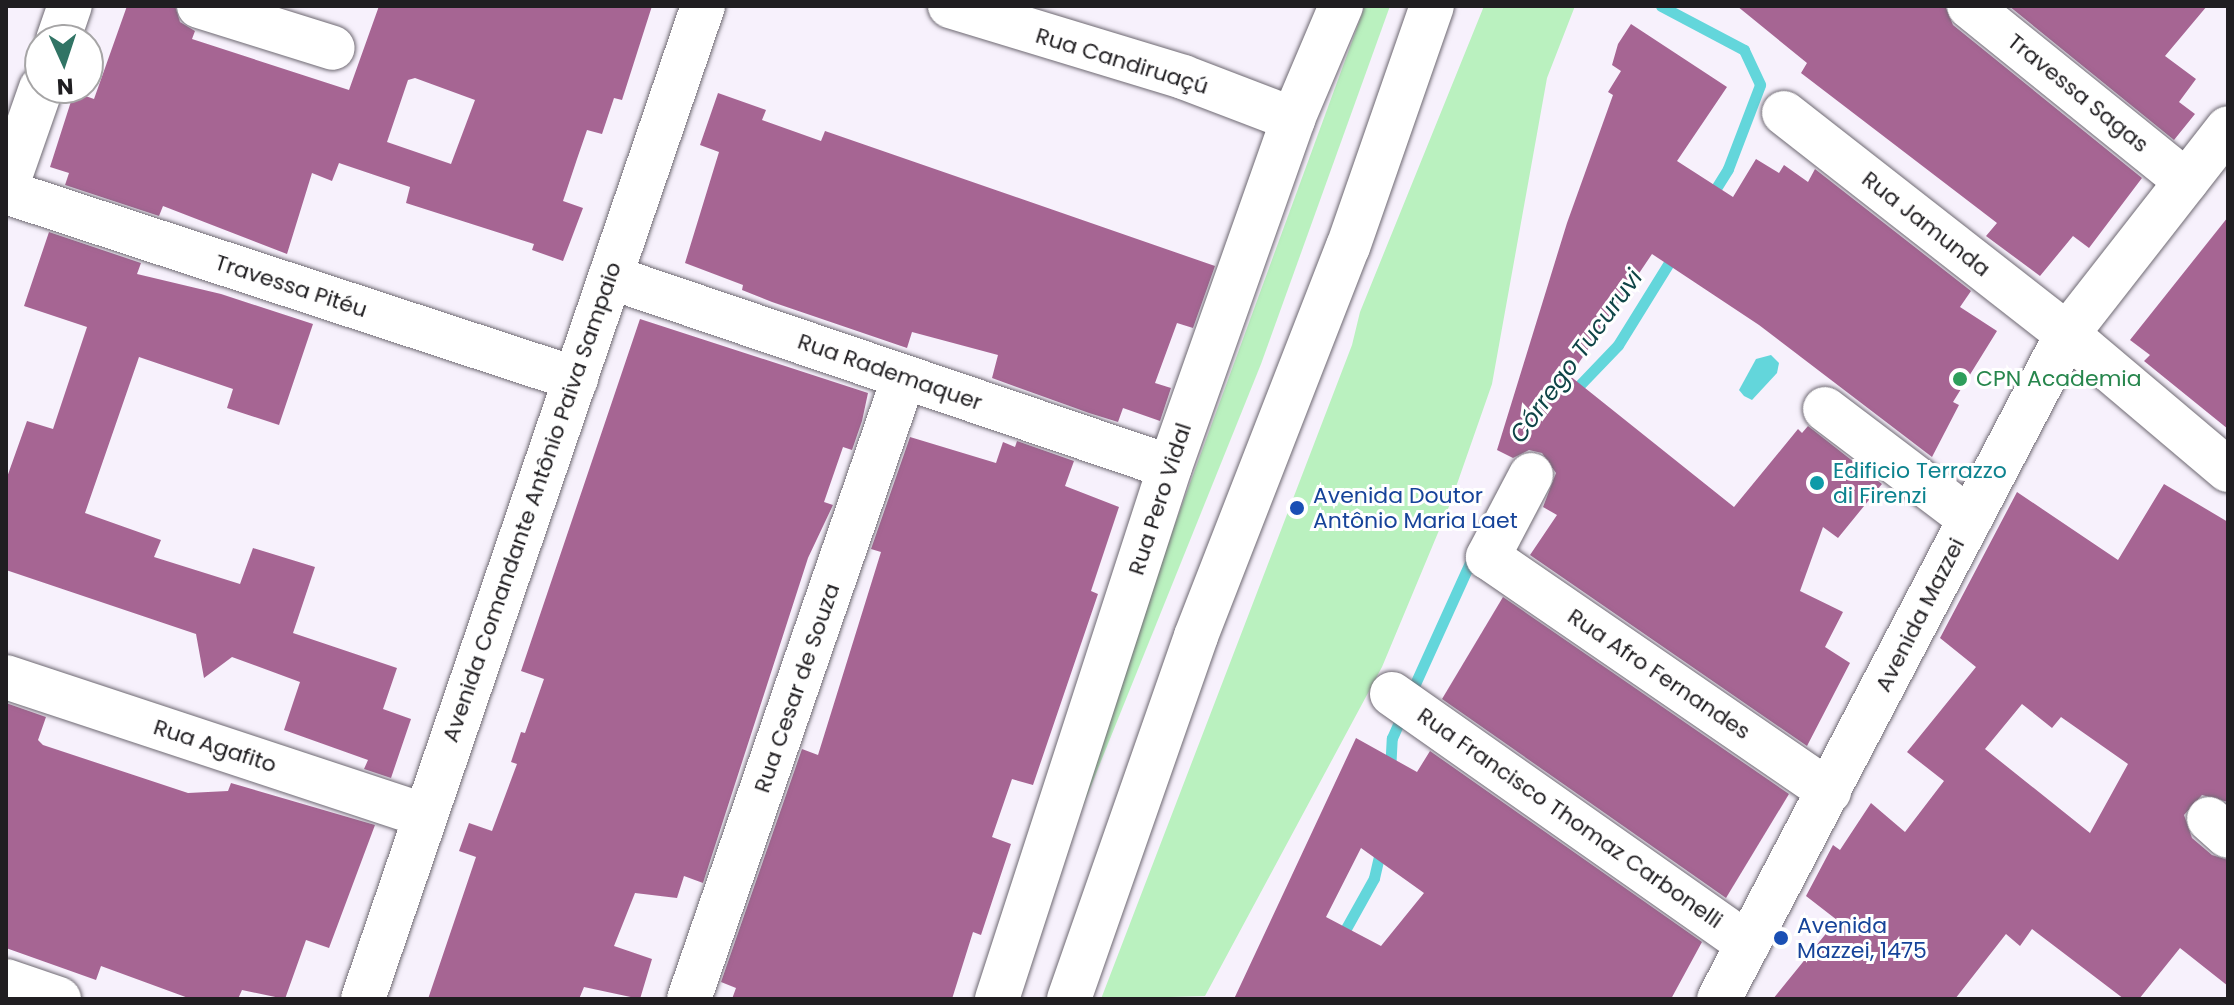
<!DOCTYPE html>
<html>
<head>
<meta charset="utf-8">
<style>
	body { margin:0 }
	#map { position:relative; width:2234px; height:1005px; overflow:hidden; background:#f7f1fc; font-family:Poppins,sans-serif }
	div>[style] { position:absolute }
	.green>* { inset:0; background:#baf1bf }
	.water>* { inset:0; background:#63d6db }
	.stream>* { height:11px; margin:-5.5px; padding:0 5.5px; transform-origin:5.5px; border-radius:5.5px; background:#63d6db }
	.building>* { inset:0; background:#a66593 }
	.roads { filter:drop-shadow(0 0 2px #6e6972) drop-shadow(0 0 2px #6e6972) }
	.minor>* { height:44px; margin:-22px; padding:0 22px; transform-origin:22px; border-radius:22px; background:#fff }
	.major>* { height:44px; margin:-22px; padding:0 22px; transform-origin:22px; border-radius:22px; background:#fff }
	.dots>* { width:22px; height:22px; translate:-50% -50%; box-sizing:border-box; border:4px solid #fff; border-radius:50% }
	span { translate:-50% -50%; white-space:nowrap; text-align:center; line-height:1.15; -webkit-text-stroke:6px #fff; paint-order:stroke }
	.street-label { font-size:22px; color:#201e21 }
	.leisure-label { font-size:22px; color:#27864d }
	.left { translate:0 -50%; text-align:left }
	.culture-label { font-size:22px; color:#0d838f }
	.transit-label { font-size:22px; color:#164399 }
	.water-label { font-size:24px; color:#0f4547; font-style:italic }
	.frame { position:absolute; inset:0; border:8px solid #201e21; pointer-events:none }
	.north { position:absolute; left:24px; top:24px; width:80px; height:80px; box-sizing:border-box; background:#fff; border:2px solid #a6a5a6; border-radius:50%; rotate:177deg; font-size:22px; font-weight:700; line-height:32px; text-align:center; color:#201e21 }
	.north::after { content:''; display:block; margin:auto; width:28px; height:36px; background:#317465; clip-path:polygon(50% 0,100% 100%,50% 72%,0 100%) }
</style>
</head>
<body>
<div id="map">
	<div class="green">
		<i style="clip-path:polygon(1365px 6px,1390px 6px,1261px 364px,1064px 853px,1174px 527px)"></i>
		<i style="clip-path:polygon(1484px 6px,1575px 6px,1547px 78px,1492px 384px,1450px 504px,1382px 667px,1205px 996px,1101px 999px,1352px 345px,1360px 312px)"></i>
	</div>
	<div class="water">
		<i style="clip-path:polygon(1771px 355px,1779px 363px,1777px 373px,1752px 400px,1744px 396px,1739px 390px,1756px 359px)"></i>
	</div>
	<div class="stream">
		<i style="left:1661px;top:6px;width:94px;rotate:27.9deg"></i>
		<i style="left:1744px;top:50px;width:38px;rotate:65deg"></i>
		<i style="left:1760px;top:85px;width:90px;rotate:110.9deg"></i>
		<i style="left:1728px;top:169px;width:34px;rotate:122deg"></i>
		<i style="left:1572px;top:393px;width:66px;rotate:-46.2deg"></i>
		<i style="left:1618px;top:345px;width:108px;rotate:-58.2deg"></i>
		<i style="left:1410px;top:695px;width:155px;rotate:-65.6deg"></i>
		<i style="left:1390px;top:772px;width:34px;rotate:-87deg"></i>
		<i style="left:1392px;top:738px;width:30px;rotate:-66deg"></i>
		<i style="left:1339px;top:941px;width:72px;rotate:-60.9deg"></i>
		<i style="left:1374px;top:878px;width:31px;rotate:-77deg"></i>
	</div>
	<div class="building">
		<i style="clip-path:polygon(evenodd,127px 6px,175px 6px,180px 22px,195px 31px,192px 39px,349px 90px,379px 6px,652px 6px,622px 100px,614px 98px,602px 134px,587px 130px,577px 159px,563px 201px,583px 208px,563px 261px,532px 250px,534px 244px,406px 203px,410px 187px,339px 163px,332px 181px,312px 173px,287px 254px,163px 206px,159px 216px,65px 185px,69px 173px,50px 167px,74px 92px,94px 99px,127px 6px,415px 78px,475px 100px,451px 164px,387px 142px,408px 80px,415px 78px)"></i>
		<i style="clip-path:polygon(1737px 6px,1945px 6px,1953px 25px,2142px 178px,2089px 248px,2073px 236px,2040px 276px,1986px 236px,1997px 223px,1801px 73px,1807px 63px)"></i>
		<i style="clip-path:polygon(2009px 6px,2207px 6px,2165px 56px,2196px 79px,2179px 102px,2195px 114px,2174px 140px)"></i>
		<i style="clip-path:polygon(1631px 24px,1727px 87px,1677px 161px,1733px 197px,1756px 159px,1779px 173px,1784px 165px,1808px 182px,1815px 169px,1971px 291px,1960px 307px,1997px 331px,1953px 402px,1959px 405px,1932px 457px,1759px 325px,1652px 254px,1570px 376px,1734px 507px,1798px 429px,1802px 433px,1808px 426px,1882px 484px,1838px 538px,1823px 527px,1800px 591px,1843px 612px,1825px 647px,1850px 663px,1807px 746px,1530px 555px,1557px 515px,1543px 507px,1556px 473px,1542px 453px,1529px 450px,1513px 458px,1497px 450px,1567px 223px,1613px 95px,1608px 92px,1621px 71px,1612px 65px,1618px 44px)"></i>
		<i style="clip-path:polygon(718px 93px,766px 110px,762px 120px,821px 141px,825px 131px,1215px 266px,1193px 328px,1177px 323px,1155px 383px,1171px 388px,1160px 421px,1123px 408px,1118px 422px,1089px 413px,992px 378px,998px 355px,912px 332px,907px 348px,772px 302px,742px 290px,743px 285px,685px 263px,719px 152px,700px 145px)"></i>
		<i style="clip-path:polygon(2228px 217px,2228px 429px,2144px 361px,2150px 355px,2130px 340px)"></i>
		<i style="clip-path:polygon(49px 232px,141px 263px,137px 274px,221px 294px,313px 324px,279px 425px,227px 408px,233px 389px,139px 357px,85px 513px,161px 540px,154px 557px,240px 584px,253px 548px,315px 567px,293px 633px,397px 668px,383px 709px,411px 719px,391px 778px,364px 769px,368px 760px,284px 730px,300px 682px,232px 657px,204px 678px,196px 634px,6px 570px,6px 480px,27px 421px,53px 429px,87px 327px,24px 306px)"></i>
		<i style="clip-path:polygon(640px 319px,868px 393px,862px 421px,852px 450px,843px 447px,824px 502px,833px 505px,808px 558px,703px 883px,684px 876px,677px 898px,635px 893px,614px 946px,652px 959px,640px 999px,584px 987px,579px 999px,428px 999px,476px 857px,459px 851px,469px 823px,492px 831px,517px 764px,511px 762px,521px 732px,525px 733px,544px 679px,521px 671px)"></i>
		<i style="clip-path:polygon(910px 437px,996px 463px,1003px 442px,1015px 447px,1017px 441px,1074px 461px,1065px 486px,1119px 507px,1091px 591px,1098px 594px,1033px 785px,1012px 779px,992px 837px,1011px 844px,981px 935px,973px 932px,952px 999px,732px 999px,736px 988px,721px 982px,802px 749px,818px 755px,881px 552px,871px 549px)"></i>
		<i style="clip-path:polygon(evenodd,2164px 484px,2228px 522px,2228px 802px,2202px 795px,2184px 815px,2192px 838px,2212px 855px,2228px 860px,2228px 986px,2180px 948px,2139px 999px,2124px 999px,2032px 929px,2020px 946px,2006px 934px,1955px 999px,1773px 999px,1837px 920px,1806px 896px,1833px 845px,1840px 850px,1871px 803px,1905px 832px,1944px 781px,1907px 752px,1976px 667px,1940px 638px,2017px 492px,2118px 560px,2164px 484px,2022px 704px,2052px 728px,2061px 717px,2128px 764px,2090px 833px,1985px 749px,2022px 704px)"></i>
		<i style="clip-path:polygon(1503px 597px,1789px 794px,1726px 898px,1442px 699px)"></i>
		<i style="clip-path:polygon(6px 703px,46px 717px,38px 740px,43px 745px,188px 793px,228px 791px,231px 783px,375px 825px,329px 948px,306px 940px,285px 999px,242px 990px,238px 999px,191px 999px,101px 966px,96px 980px,6px 948px)"></i>
		<i style="clip-path:polygon(evenodd,1356px 738px,1417px 772px,1430px 751px,1702px 942px,1671px 999px,1234px 999px,1356px 738px,1361px 848px,1424px 893px,1381px 946px,1326px 917px,1361px 848px)"></i>
	</div>
	<div class="roads">
		<div class="minor">
			<i style="left:199px;top:6px;width:140px;rotate:17.4deg"></i>
			<i style="left:950px;top:6px;width:244px;rotate:16.9deg"></i>
			<i style="left:1183px;top:77px;width:118px;rotate:20.9deg"></i>
			<i style="left:1969px;top:6px;width:279px;rotate:38.9deg"></i>
			<i style="left:58px;top:40px;width:36px;rotate:-71deg"></i>
			<i style="left:1784px;top:113px;width:359px;rotate:38deg"></i>
			<i style="left:2067px;top:334px;width:211px;rotate:40.2deg"></i>
			<i style="left:6px;top:188px;width:106px;rotate:-70.7deg"></i>
			<i style="left:6px;top:192px;width:600px;rotate:18.16deg"></i>
			<i style="left:610px;top:277px;width:591px;rotate:18.74deg"></i>
			<i style="left:1825px;top:409px;width:182px;rotate:37.2deg"></i>
			<i style="left:1531px;top:475px;width:93px;rotate:117.7deg"></i>
			<i style="left:1488px;top:557px;width:414px;rotate:34.5deg"></i>
			<i style="left:6px;top:677px;width:440px;rotate:18.3deg"></i>
			<i style="left:1392px;top:694px;width:435px;rotate:35.1deg"></i>
			<i style="left:2209px;top:819px;width:25px;rotate:42deg"></i>
			<i style="left:6px;top:981px;width:56px;rotate:18.8deg"></i>
			<i style="left:363px;top:999px;width:1050px;rotate:-71.1deg"></i>
			<i style="left:689px;top:999px;width:658px;rotate:-70.93deg"></i>
			<i style="left:997px;top:999px;width:559px;rotate:-71.99deg"></i>
			<i style="left:1170px;top:467px;width:369px;rotate:-70.5deg"></i>
			<i style="left:1293px;top:119px;width:123px;rotate:-67deg"></i>
			<i style="left:1719px;top:999px;width:751px;rotate:-62.38deg"></i>
			<i style="left:2067px;top:334px;width:261px;rotate:-52deg"></i>
		</div>
		<div class="major">
			<i style="left:1069px;top:999px;width:385px;rotate:-70.7deg"></i>
			<i style="left:1196px;top:636px;width:418px;rotate:-68.7deg"></i>
			<i style="left:1348px;top:247px;width:255px;rotate:-70.8deg"></i>
		</div>
	</div>
	<div class="dots">
		<i style="left:1960px;top:379px;background:#2e9e5b"></i>
		<i style="left:1817px;top:483px;background:#0f9aa8"></i>
		<i style="left:1297px;top:508px;background:#1a4fb4"></i>
		<i style="left:1781px;top:938px;background:#1a4fb4"></i>
	</div>
	<div class="street-label">
		<span style="left:1122px;top:61px;rotate:17deg">Rua Candiruaçú</span>
		<span style="left:2078px;top:93px;rotate:39deg">Travessa Sagas</span>
		<span style="left:1926px;top:224px;rotate:38deg">Rua Jamunda</span>
		<span style="left:291px;top:286px;rotate:18deg">Travessa Pitéu</span>
		<span style="left:890px;top:372px;rotate:19deg">Rua Rademaquer</span>
		<span style="left:1160px;top:499px;rotate:-72deg">Rua Pero Vidal</span>
		<span style="left:532px;top:502px;rotate:-71deg">Avenida Comandante Antônio Paiva Sampaio</span>
		<span style="left:1920px;top:615px;rotate:-63deg">Avenida Mazzei</span>
		<span style="left:1659px;top:674px;rotate:34deg">Rua Afro Fernandes</span>
		<span style="left:797px;top:688px;rotate:-71deg">Rua Cesar de Souza</span>
		<span style="left:215px;top:746px;rotate:18deg">Rua Agafito</span>
		<span style="left:1570px;top:818px;rotate:35deg">Rua Francisco Thomaz Carbonelli</span>
	</div>
	<div class="leisure-label">
		<span class="left" style="left:1976px;top:379px">CPN Academia</span>
	</div>
	<div class="culture-label">
		<span class="left" style="left:1833px;top:483px">Edificio Terrazzo<br>di Firenzi</span>
	</div>
	<div class="transit-label">
		<span class="left" style="left:1313px;top:508px">Avenida Doutor<br>Antônio Maria Laet</span>
		<span class="left" style="left:1797px;top:938px">Avenida<br>Mazzei, 1475</span>
	</div>
	<div class="water-label">
		<span style="left:1576px;top:356px;rotate:-54deg">Córrego Tucuruvi</span>
	</div>
	<div class="frame"></div>
	<div class="north">N</div>
</div>
</body>
</html>
